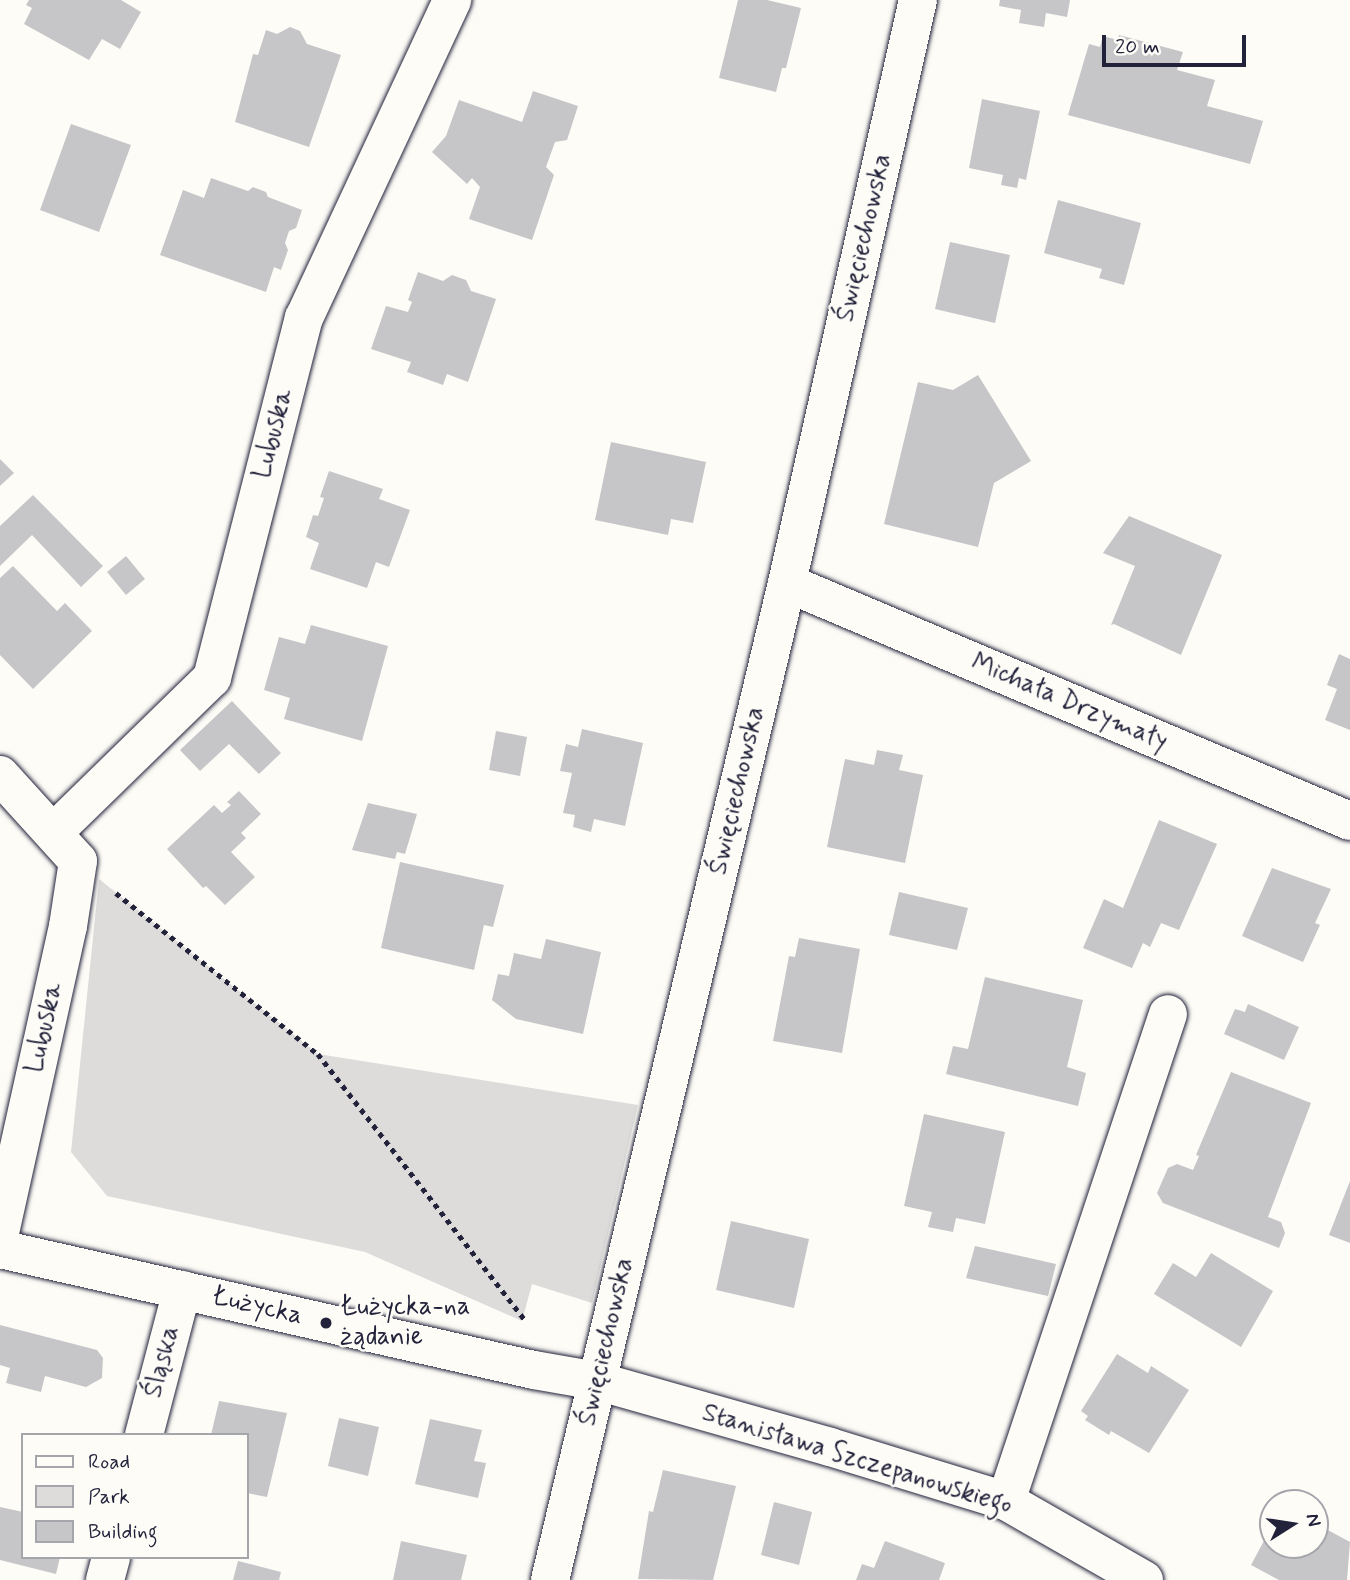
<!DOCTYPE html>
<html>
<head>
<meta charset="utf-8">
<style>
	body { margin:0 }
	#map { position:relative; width:1350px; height:1580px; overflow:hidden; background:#fdfcf7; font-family:Mynerve,sans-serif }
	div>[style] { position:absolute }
	.green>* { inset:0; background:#dddcdb }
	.building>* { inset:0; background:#c6c6c8 }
	.path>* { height:4.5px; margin-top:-2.25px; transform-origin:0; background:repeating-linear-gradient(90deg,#22223b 0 5px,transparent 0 10px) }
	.roads { filter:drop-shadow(0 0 2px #22223b) drop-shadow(0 0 2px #22223b) }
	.minor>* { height:38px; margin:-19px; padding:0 19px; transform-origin:19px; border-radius:19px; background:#fdfcf7 }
	.tertiary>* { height:38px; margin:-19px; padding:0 19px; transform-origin:19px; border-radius:19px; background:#fdfcf7 }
	.dots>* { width:19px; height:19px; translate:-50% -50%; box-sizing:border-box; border:4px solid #fdfcf7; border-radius:50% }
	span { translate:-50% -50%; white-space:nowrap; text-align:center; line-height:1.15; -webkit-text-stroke:5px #fdfcf7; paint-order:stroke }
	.street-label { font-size:26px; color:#22223b }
	.poi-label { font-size:26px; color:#22223b }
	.left { translate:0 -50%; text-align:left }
	.legend { position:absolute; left:21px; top:1433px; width:228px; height:126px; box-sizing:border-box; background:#fdfcf7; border:2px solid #a5a5ac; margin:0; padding:9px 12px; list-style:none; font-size:21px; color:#22223b }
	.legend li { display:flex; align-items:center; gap:14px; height:35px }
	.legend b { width:35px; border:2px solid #a5a5ac }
	.north { position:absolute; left:1259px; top:1489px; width:70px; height:70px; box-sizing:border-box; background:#fdfcf7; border:2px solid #a5a5ac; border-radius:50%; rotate:78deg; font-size:19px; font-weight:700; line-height:28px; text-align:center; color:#22223b }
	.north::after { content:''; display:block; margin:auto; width:24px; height:32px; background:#22223b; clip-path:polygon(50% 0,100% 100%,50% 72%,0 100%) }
	.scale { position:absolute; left:1102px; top:35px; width:144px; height:32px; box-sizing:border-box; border:4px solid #22223b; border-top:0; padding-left:9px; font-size:21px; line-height:24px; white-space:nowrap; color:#22223b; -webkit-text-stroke:5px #fdfcf7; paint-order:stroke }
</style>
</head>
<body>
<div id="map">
	<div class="green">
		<i style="clip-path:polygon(99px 879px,318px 1054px,638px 1105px,592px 1303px,532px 1284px,522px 1321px,365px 1252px,107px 1196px,71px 1152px)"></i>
	</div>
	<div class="building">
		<i style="clip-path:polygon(29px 0,121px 0,141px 12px,120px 49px,102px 39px,89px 60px,24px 24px,32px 8px,26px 5px)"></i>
		<i style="clip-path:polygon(738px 0,767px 0,801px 8px,786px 68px,782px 68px,776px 92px,719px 78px)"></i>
		<i style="clip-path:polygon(1000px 0,1070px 0,1067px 17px,1046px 13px,1044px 27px,1019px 23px,1021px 10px,999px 6px)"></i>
		<i style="clip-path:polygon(290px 27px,300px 31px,307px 44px,341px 55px,309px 147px,235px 122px,253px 54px,258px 55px,266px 30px,277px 34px)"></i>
		<i style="clip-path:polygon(1119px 35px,1183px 52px,1177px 70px,1215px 80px,1207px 106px,1263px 121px,1250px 164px,1068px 115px,1089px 44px,1100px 47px,1103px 36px,1118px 40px)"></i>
		<i style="clip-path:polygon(533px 91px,578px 106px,567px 140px,555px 142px,546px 167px,554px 175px,532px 240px,469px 219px,480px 187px,472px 178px,467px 184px,432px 152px,446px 136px,459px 100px,522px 122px)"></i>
		<i style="clip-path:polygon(982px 99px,1040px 111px,1026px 180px,1019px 178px,1017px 188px,1001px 185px,1003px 175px,969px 168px)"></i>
		<i style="clip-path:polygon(71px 124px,131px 145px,99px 232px,40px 210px)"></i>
		<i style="clip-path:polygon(211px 178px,248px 191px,253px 187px,266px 192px,268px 197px,302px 210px,296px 228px,289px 231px,285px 243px,288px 250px,281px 270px,274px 267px,266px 292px,160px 255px,183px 190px,204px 198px)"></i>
		<i style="clip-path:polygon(1058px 200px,1141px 223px,1124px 285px,1099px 278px,1102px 269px,1044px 253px)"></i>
		<i style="clip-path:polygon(950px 242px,1010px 255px,995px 323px,935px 309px)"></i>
		<i style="clip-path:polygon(418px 272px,443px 281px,452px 275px,466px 280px,471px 291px,496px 299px,468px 382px,447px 374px,443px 385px,407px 372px,411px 362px,371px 349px,386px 306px,408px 312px,412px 302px,408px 300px)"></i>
		<i style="clip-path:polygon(978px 375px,1031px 461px,994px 483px,978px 547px,884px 524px,918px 382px,953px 390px)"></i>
		<i style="clip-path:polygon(611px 442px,706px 462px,693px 523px,671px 519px,668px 535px,595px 520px)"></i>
		<i style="clip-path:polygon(0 459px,14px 473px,0 486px)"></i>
		<i style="clip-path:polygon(329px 471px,383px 489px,379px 499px,410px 510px,389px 567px,376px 562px,367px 588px,310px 569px,319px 543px,306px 537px,313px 515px,318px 516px,324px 498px,320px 497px)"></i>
		<i style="clip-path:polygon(33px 495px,103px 566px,81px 587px,32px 535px,0 566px,0 526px)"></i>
		<i style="clip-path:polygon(1129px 516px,1222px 555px,1181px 655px,1114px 624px,1111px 625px,1135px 566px,1103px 553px)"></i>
		<i style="clip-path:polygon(126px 556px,145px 579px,126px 595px,107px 572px)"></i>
		<i style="clip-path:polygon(13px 566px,57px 611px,65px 603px,92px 631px,33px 689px,0 655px,0 578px)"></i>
		<i style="clip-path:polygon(311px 625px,388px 646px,362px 741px,284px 719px,290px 698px,264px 690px,279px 637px,305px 644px)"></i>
		<i style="clip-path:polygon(1339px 654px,1350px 659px,1350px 730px,1325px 720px,1337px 689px,1327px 685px)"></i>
		<i style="clip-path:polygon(232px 701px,281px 753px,259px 774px,229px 744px,200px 771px,180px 750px)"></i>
		<i style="clip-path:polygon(582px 729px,643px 743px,625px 826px,594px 819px,591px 832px,573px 827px,575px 815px,563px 813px,572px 773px,560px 771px,566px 744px,578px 747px)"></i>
		<i style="clip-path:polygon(496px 731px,527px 737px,520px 776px,489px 770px)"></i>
		<i style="clip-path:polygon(877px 750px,903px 755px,899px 770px,923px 775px,905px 863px,827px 847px,845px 759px,874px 765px)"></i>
		<i style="clip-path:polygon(239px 791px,261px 814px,241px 833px,246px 838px,231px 852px,255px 877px,225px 905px,206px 886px,203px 888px,167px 849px,214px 805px,222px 813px,231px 805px,227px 802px)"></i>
		<i style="clip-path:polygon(368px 803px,417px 814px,405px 854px,397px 852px,395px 859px,352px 850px)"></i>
		<i style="clip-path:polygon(1159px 820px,1217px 844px,1179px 930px,1161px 923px,1150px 947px,1143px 943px,1132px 968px,1083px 948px,1104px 899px,1123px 908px)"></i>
		<i style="clip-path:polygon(400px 862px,504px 885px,493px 927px,484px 925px,474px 970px,381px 948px)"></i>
		<i style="clip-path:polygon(1272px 868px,1331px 889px,1315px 923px,1320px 925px,1303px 962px,1242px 936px)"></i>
		<i style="clip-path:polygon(899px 892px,968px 908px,957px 950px,889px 935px)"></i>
		<i style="clip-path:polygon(799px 938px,860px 949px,842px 1053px,773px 1041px,789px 956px,795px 957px)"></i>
		<i style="clip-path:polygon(546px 939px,601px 952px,583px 1034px,516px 1019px,492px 1000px,498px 974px,509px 976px,514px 953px,541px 959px)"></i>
		<i style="clip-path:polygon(985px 977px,1083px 1000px,1067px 1067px,1086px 1073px,1078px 1106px,946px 1074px,953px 1046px,968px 1049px)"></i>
		<i style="clip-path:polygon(1248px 1004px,1299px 1027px,1284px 1060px,1224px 1034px,1235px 1009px,1245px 1012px)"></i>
		<i style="clip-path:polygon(1231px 1072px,1311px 1103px,1268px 1217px,1281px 1222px,1285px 1233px,1279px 1248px,1163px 1203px,1157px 1193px,1168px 1168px,1177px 1164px,1193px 1170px,1199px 1156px,1196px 1155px)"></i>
		<i style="clip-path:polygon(924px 1114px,1005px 1132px,985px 1224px,956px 1218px,953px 1232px,928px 1227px,932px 1212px,904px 1206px)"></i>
		<i style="clip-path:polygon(1350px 1181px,1350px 1243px,1329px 1235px)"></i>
		<i style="clip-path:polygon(731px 1221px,809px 1239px,794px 1308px,716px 1290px)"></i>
		<i style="clip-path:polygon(975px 1246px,1056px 1264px,1048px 1296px,966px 1278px)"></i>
		<i style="clip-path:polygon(1211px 1253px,1273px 1291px,1241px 1347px,1154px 1294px,1173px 1263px,1196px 1277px)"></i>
		<i style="clip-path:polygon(0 1325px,97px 1350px,103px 1358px,102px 1378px,86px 1387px,45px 1376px,41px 1392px,6px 1383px,10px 1368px,0 1365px)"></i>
		<i style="clip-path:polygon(1117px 1354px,1148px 1373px,1151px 1366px,1189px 1390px,1149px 1453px,1111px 1431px,1109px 1435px,1085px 1420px,1088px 1416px,1081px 1411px)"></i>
		<i style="clip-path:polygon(219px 1401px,287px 1413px,267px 1497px,247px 1493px,247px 1435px,211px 1435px)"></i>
		<i style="clip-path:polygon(339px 1418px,379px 1427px,368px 1476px,328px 1466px)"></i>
		<i style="clip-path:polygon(430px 1419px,482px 1430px,474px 1461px,486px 1463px,478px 1498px,415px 1484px)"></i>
		<i style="clip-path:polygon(663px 1470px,736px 1486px,713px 1580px,638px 1579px,649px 1511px,653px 1512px)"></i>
		<i style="clip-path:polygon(774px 1502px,812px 1512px,799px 1565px,761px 1555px)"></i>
		<i style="clip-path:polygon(0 1507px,23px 1512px,23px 1557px,60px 1557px,56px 1574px,0 1560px)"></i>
		<i style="clip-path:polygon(1315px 1523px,1350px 1542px,1347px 1580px,1279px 1580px,1251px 1565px,1273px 1524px,1273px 1545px,1315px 1545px)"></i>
		<i style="clip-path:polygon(401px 1541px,467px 1555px,461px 1580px,393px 1580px)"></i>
		<i style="clip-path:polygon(885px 1541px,945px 1563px,939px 1580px,856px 1580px,862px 1564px,874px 1568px)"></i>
		<i style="clip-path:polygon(238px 1561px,281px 1572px,279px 1580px,233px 1580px)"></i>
	</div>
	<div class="path">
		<i style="left:116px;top:893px;width:258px;rotate:38.6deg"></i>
		<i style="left:318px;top:1054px;width:338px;rotate:52.1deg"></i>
	</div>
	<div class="roads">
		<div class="minor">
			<i style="left:787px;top:583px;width:611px;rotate:22.92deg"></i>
			<i style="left:0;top:775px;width:116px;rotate:47.8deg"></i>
			<i style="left:78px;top:861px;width:66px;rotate:98.7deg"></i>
			<i style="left:68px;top:926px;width:313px;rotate:102.5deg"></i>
			<i style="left:55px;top:831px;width:219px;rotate:-44.3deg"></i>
			<i style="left:212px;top:678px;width:372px;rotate:-75.7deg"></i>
			<i style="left:304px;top:318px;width:351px;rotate:-65deg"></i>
			<i style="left:0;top:1249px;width:548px;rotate:12.77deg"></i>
			<i style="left:534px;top:1370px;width:64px;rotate:9.9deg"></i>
			<i style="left:597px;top:1381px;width:242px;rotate:15.8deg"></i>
			<i style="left:830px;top:1447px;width:184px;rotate:17.1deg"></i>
			<i style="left:1006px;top:1501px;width:159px;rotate:29.8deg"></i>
			<i style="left:144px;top:1435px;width:150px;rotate:-75.3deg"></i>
			<i style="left:1006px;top:1501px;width:513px;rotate:-71.6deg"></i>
			<i style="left:105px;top:1580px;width:24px;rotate:-75deg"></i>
		</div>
		<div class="tertiary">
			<i style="left:550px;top:1580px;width:1025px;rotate:-76.63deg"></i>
			<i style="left:787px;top:583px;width:598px;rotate:-77.34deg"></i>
		</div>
	</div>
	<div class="dots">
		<i style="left:326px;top:1323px;background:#22223b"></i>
	</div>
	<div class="street-label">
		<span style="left:865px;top:238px;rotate:-77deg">Święciechowska</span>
		<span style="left:274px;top:434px;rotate:-76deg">Lubuska</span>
		<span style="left:1069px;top:703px;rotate:23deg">Michała Drzymały</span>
		<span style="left:738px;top:791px;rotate:-77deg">Święciechowska</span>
		<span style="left:45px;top:1028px;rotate:-78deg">Lubuska</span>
		<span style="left:257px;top:1307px;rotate:13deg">Łużycka</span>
		<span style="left:607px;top:1342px;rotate:-77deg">Święciechowska</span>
		<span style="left:163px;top:1362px;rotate:-75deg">Śląska</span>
		<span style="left:857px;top:1460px;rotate:17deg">Stanisława Szczepanowskiego</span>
	</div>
	<div class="poi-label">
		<span class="left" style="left:340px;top:1323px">Łużycka-na<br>żądanie</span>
	</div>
	<ul class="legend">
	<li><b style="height:9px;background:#fdfcf7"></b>Road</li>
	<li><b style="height:19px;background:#dddcdb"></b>Park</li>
	<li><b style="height:19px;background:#c6c6c8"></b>Building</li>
	</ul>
	<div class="north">N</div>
	<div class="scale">20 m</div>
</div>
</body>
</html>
